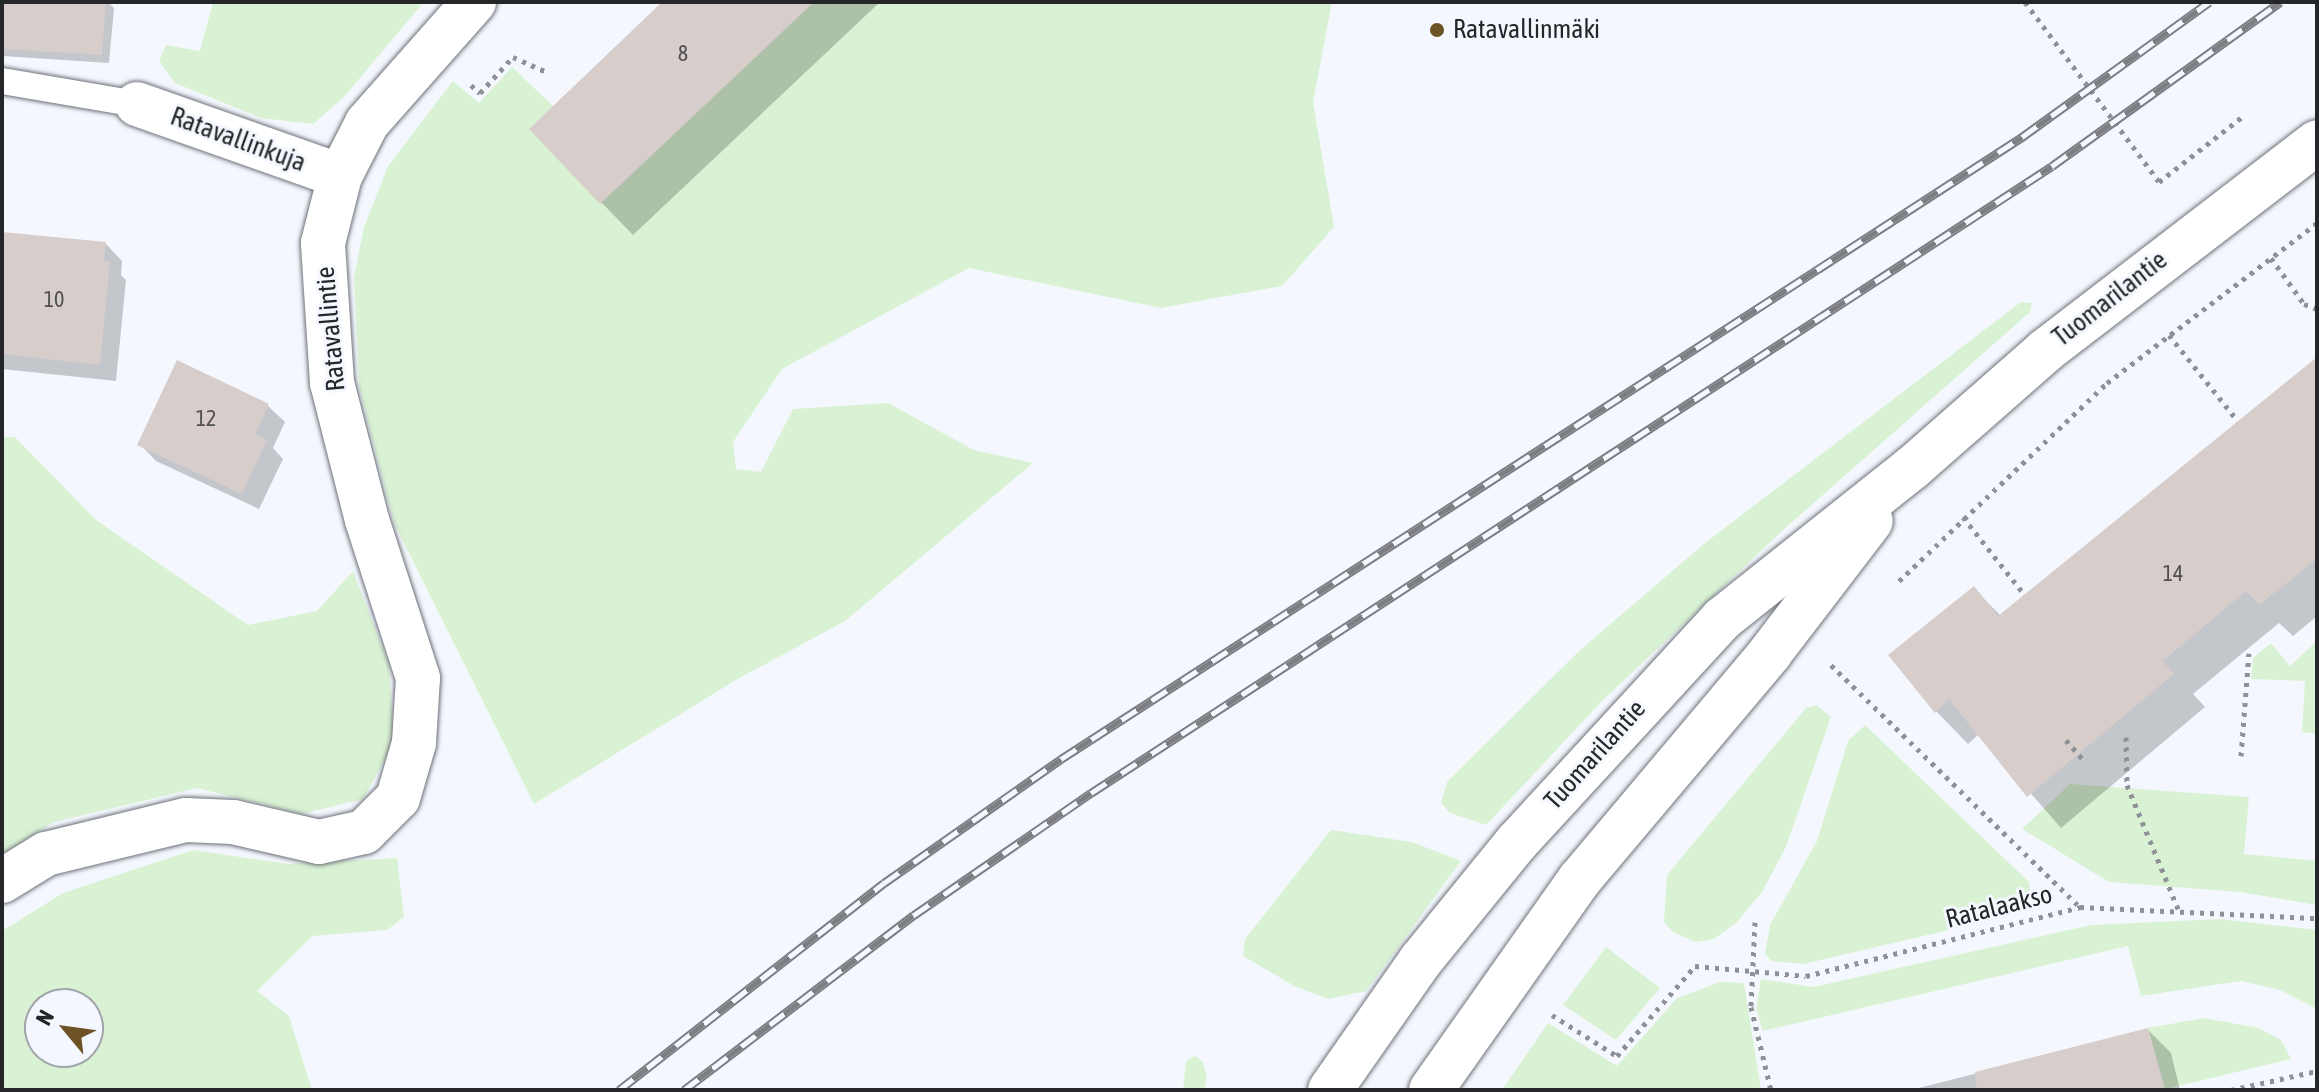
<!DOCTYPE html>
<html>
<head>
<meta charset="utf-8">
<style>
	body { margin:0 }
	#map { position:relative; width:2319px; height:1092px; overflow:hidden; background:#f4f8fe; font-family:"Asap Condensed",sans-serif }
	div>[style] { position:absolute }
	.green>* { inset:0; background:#d9f2d4 }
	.shadow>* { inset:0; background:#0003 }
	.building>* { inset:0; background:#d7cdcb }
	.path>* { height:5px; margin-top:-2.5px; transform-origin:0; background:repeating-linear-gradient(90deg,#8e9196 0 4px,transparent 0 10px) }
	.roads { filter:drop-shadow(0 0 2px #6e7279) drop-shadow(0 0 2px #6e7279) }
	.lane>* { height:26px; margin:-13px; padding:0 13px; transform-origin:13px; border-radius:13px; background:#fff }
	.street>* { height:44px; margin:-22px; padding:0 22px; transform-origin:22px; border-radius:22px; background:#fff }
	.secondary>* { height:44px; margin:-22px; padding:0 22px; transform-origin:22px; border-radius:22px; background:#fff }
	.rail>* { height:9px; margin-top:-4.5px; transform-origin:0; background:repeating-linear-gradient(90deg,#f4f8fe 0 18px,#7c7e83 0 36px); box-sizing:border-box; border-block:2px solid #7c7e83 }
	.dots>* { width:22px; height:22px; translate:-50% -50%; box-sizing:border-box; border:4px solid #f4f8fe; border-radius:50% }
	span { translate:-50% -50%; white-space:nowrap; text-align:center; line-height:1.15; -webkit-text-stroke:6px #f4f8fe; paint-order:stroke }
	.number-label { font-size:22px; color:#515052 }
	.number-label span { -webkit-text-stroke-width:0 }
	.poi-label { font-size:26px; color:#242629 }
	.left { translate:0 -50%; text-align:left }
	.street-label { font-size:26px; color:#242629 }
	.frame { position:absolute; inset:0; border:4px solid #242629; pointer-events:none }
	.north { position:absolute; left:24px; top:988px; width:80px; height:80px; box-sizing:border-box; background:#f4f8fe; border:2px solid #a1a4a9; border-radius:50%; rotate:299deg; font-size:22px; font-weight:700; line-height:32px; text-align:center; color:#242629 }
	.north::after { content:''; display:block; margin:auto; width:28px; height:36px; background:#6c5224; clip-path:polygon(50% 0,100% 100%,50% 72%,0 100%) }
</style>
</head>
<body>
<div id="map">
	<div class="green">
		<i style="clip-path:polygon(213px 2px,424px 2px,343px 98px,313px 124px,261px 118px,175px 83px,159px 61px,166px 45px,200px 51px)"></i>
		<i style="clip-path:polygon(814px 2px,1332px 2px,1313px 102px,1334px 227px,1282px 286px,1161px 308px,969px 268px,782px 369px,733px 442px,736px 469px,761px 472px,793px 409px,888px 403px,974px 450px,1033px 463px,845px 621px,736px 680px,534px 804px,394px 523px,359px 386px,354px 277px,364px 227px,388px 166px,453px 81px,479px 103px,512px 67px,553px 106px,530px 129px)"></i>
		<i style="clip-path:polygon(2021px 302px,2032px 303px,2030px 312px,1781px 532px,1603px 700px,1486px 825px,1450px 813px,1441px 803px,1447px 782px,1579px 651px,1705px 543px)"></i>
		<i style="clip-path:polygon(2px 437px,15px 437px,96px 520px,248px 625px,317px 611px,353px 571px,389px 664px,394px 743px,363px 799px,302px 814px,197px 788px,54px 822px,2px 854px)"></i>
		<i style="clip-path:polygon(2317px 641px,2317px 734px,2302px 732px,2305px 681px,2251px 679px,2253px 658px,2271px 643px,2290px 666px)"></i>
		<i style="clip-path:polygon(1816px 705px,1831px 717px,1786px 847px,1762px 892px,1737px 922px,1714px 939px,1695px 942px,1673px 932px,1664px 922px,1667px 875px,1806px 708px)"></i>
		<i style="clip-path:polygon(1865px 725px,2029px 882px,2030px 894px,2003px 916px,1974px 924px,1804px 964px,1771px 961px,1765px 954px,1770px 925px,1817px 841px,1848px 741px)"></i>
		<i style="clip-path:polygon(2070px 784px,2249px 797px,2244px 854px,2317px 861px,2317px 905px,2240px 892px,2109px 882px,2022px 829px)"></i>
		<i style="clip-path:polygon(1331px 830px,1412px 842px,1461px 861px,1366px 991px,1329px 999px,1296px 987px,1243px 956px,1245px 939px)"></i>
		<i style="clip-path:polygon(evenodd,193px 850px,289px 864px,397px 858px,404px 917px,387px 930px,312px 936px,257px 991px,289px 1016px,312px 1090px,2px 1090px,2px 931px,63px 893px,193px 850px,40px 1004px,88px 1004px,88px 1052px,40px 1052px,40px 1004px)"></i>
		<i style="clip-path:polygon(2220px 919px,2317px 930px,2317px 1009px,2280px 990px,2241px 981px,2141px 996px,2128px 946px,1763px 1031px,1756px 1009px,1761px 979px,1813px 987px,2091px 925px)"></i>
		<i style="clip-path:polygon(1606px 947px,1660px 988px,1616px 1040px,1563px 1005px)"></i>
		<i style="clip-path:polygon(1720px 982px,1744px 983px,1761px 1090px,1502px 1090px,1548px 1023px,1617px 1066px,1677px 998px)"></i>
		<i style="clip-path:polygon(2204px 1018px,2259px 1028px,2281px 1040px,2291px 1059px,2165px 1089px,2148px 1028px)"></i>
		<i style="clip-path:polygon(1195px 1056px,1203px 1062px,1207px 1076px,1204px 1090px,1183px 1090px,1186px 1061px)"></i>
	</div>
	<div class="shadow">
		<i style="clip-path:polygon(2px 2px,108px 2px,114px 8px,109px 63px,2px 56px)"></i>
		<i style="clip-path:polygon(666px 2px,880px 2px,633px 235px,601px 202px)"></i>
		<i style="clip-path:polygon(2px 234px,106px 244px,122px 261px,121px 275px,126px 280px,116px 381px,2px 369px)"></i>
		<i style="clip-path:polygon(2317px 360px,2317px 616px,2293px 636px,2279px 623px,2193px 694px,2205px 707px,2061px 828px,1979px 734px,1968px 744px,1936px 711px,1974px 589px,2001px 616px)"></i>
		<i style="clip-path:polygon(178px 363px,268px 406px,285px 422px,273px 448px,283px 459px,259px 509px,156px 461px,140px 444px)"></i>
		<i style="clip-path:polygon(2148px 1030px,2171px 1053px,2180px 1090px,1911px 1090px)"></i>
	</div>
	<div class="building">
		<i style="clip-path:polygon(2px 2px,106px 2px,102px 55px,2px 49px)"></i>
		<i style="clip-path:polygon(662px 2px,814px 2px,600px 204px,529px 129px)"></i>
		<i style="clip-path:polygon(2px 232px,106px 242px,104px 261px,110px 261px,100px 365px,2px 354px)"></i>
		<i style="clip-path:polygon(2317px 357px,2317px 559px,2259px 605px,2246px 591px,2163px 661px,2174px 674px,2027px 797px,1949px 699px,1935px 713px,1888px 655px,1974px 586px,1998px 616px)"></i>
		<i style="clip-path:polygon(177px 360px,269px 404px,255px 434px,267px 440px,242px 494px,137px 445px)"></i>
		<i style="clip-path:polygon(2148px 1028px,2165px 1090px,1977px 1090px,1975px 1072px)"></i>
	</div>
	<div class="path">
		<i style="left:2025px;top:2px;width:224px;rotate:53.3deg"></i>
		<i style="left:2159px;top:182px;width:105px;rotate:-38.1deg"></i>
		<i style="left:471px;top:85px;width:12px;rotate:42deg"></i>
		<i style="left:480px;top:93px;width:49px;rotate:-47.5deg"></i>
		<i style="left:513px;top:57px;width:36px;rotate:24deg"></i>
		<i style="left:2271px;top:258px;width:57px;rotate:54.3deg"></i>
		<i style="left:2304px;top:304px;width:14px;rotate:21deg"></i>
		<i style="left:2169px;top:335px;width:110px;rotate:51.3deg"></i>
		<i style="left:1963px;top:517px;width:98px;rotate:51.6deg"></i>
		<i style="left:1899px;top:581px;width:287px;rotate:-43.6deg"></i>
		<i style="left:2107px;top:383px;width:264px;rotate:-37.3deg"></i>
		<i style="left:1831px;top:665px;width:346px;rotate:44.2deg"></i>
		<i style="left:2126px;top:737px;width:48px;rotate:88.8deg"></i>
		<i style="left:2127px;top:785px;width:134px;rotate:67.6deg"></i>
		<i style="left:2066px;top:740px;width:28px;rotate:49deg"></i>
		<i style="left:2241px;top:756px;width:103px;rotate:-85.6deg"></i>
		<i style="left:1755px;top:922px;width:85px;rotate:92.7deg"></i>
		<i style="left:1751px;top:1007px;width:85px;rotate:76.5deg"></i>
		<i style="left:1552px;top:1015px;width:77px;rotate:32.2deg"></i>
		<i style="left:1617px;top:1056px;width:119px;rotate:-49.1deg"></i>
		<i style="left:1695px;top:966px;width:111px;rotate:5.1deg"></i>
		<i style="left:1806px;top:976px;width:283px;rotate:-14.1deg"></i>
		<i style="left:2080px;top:907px;width:237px;rotate:2.7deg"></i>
		<i style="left:2231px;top:1090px;width:88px;rotate:-12.5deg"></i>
	</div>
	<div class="roads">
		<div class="lane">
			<i style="left:2px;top:81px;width:137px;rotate:9.7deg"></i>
		</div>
		<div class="street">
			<i style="left:137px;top:104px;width:215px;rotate:19.5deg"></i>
			<i style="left:2px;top:881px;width:52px;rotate:-31.5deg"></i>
			<i style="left:46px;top:854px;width:144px;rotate:-13.7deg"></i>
			<i style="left:186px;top:820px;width:47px;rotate:2.4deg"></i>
			<i style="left:233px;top:822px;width:88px;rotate:13.1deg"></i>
			<i style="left:319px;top:842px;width:46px;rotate:-12.5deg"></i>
			<i style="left:364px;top:832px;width:48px;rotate:-45deg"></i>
			<i style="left:398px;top:798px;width:57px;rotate:-73.8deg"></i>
			<i style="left:414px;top:743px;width:65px;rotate:-86.5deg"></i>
			<i style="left:418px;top:678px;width:166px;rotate:-107.9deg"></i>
			<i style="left:367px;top:520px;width:141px;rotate:-104.3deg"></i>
			<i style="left:332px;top:383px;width:140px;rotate:-93.7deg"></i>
			<i style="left:323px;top:243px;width:69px;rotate:-75.8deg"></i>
			<i style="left:340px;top:176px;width:59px;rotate:-63deg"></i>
			<i style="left:367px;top:123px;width:162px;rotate:-48.5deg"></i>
		</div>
		<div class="secondary">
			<i style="left:1330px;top:1090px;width:159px;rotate:-55deg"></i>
			<i style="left:1421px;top:960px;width:152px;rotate:-50.9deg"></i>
			<i style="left:1517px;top:842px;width:303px;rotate:-47.4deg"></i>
			<i style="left:1722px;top:619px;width:243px;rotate:-38.5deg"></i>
			<i style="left:1912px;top:468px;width:177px;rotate:-41.3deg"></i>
			<i style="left:2045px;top:351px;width:343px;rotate:-37.5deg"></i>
			<i style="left:1431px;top:1090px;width:258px;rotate:-54.8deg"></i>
			<i style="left:1580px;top:879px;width:295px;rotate:-49.9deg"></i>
			<i style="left:1770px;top:653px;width:166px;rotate:-52.6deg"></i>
		</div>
	</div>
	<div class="rail">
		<i style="left:619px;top:1090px;width:336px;rotate:-38deg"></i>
		<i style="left:884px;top:883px;width:216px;rotate:-35deg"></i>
		<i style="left:1061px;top:759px;width:1145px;rotate:-32.91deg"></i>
		<i style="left:2022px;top:137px;width:231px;rotate:-35.8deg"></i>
		<i style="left:684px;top:1090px;width:289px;rotate:-37.3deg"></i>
		<i style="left:914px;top:915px;width:215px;rotate:-34.6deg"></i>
		<i style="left:1091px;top:793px;width:1147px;rotate:-33.12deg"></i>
		<i style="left:2052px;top:166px;width:281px;rotate:-35.7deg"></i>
	</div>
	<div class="dots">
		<i style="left:1437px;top:30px;background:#6c5224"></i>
	</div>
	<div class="number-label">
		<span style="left:683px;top:54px">8</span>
		<span style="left:54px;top:300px">10</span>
		<span style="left:206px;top:419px">12</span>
		<span style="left:2173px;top:574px">14</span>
	</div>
	<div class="poi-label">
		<span class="left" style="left:1453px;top:30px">Ratavallinmäki</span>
	</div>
	<div class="street-label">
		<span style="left:238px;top:140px;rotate:20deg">Ratavallinkuja</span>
		<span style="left:2110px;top:299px;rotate:-38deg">Tuomarilantie</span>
		<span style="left:331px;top:329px;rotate:-95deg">Ratavallintie</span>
		<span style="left:1595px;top:755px;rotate:-48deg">Tuomarilantie</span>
		<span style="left:1999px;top:907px;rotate:-14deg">Ratalaakso</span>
	</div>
	<div class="frame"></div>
	<div class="north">N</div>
</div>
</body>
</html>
